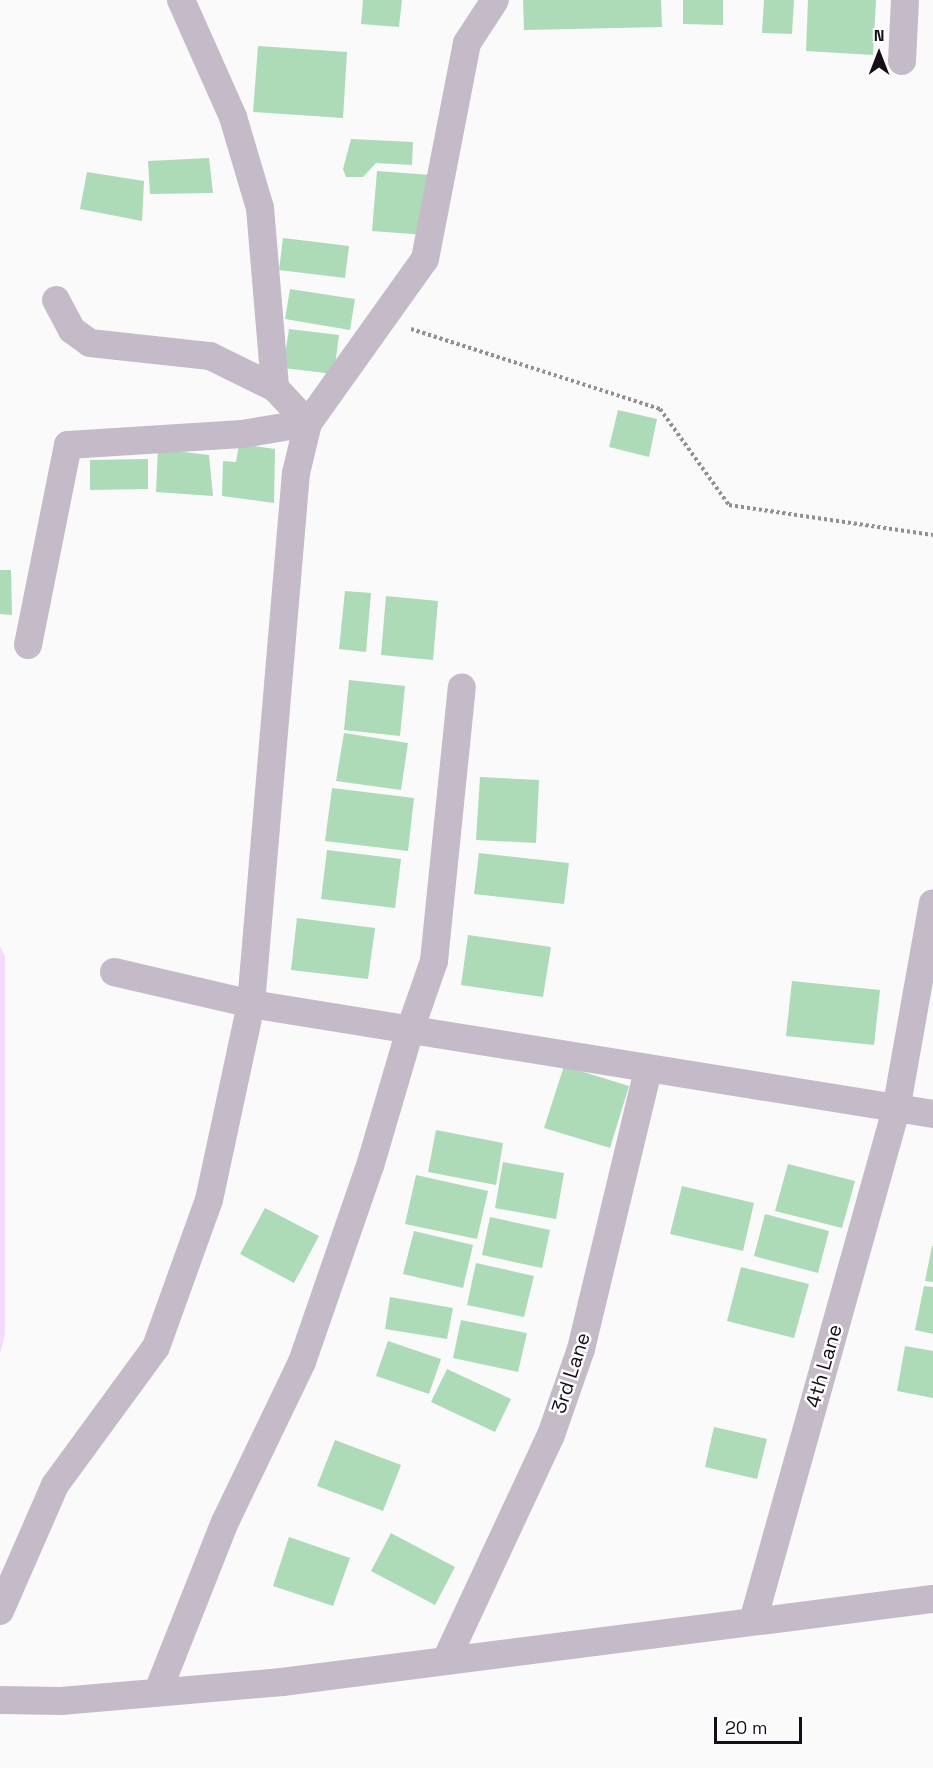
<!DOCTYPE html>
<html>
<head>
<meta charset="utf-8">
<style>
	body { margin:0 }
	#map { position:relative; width:933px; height:1768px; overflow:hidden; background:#fafafa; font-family:"Space Grotesk",sans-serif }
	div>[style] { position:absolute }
	.green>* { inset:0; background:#f3dbfc }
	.building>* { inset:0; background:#addbb7 }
	.path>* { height:4px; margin-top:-2px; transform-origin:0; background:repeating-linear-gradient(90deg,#928f94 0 3px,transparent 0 6px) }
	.minor>* { height:28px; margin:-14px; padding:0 14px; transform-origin:14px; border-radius:14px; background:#c4bac8 }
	span { translate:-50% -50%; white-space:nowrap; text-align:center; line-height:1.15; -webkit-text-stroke:5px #fff; paint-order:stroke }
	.street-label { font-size:20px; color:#150e18 }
	.north { position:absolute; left:849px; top:24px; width:60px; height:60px; -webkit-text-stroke:4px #fff; paint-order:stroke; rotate:0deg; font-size:16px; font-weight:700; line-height:24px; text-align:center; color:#150e18 }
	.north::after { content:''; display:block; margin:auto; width:21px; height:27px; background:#150e18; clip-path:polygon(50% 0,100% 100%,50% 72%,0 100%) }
	.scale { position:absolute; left:714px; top:1717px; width:88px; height:27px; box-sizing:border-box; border:3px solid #150e18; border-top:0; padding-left:8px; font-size:18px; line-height:21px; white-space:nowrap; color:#150e18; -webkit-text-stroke:4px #fff; paint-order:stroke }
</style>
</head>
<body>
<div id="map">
	<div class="green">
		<i style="clip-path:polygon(0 946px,5px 956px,5px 1334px,0 1354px)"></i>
	</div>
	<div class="building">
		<i style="clip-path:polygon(363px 0,402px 0,399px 27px,361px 24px)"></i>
		<i style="clip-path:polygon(523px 0,661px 0,662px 27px,524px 30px)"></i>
		<i style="clip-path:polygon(683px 0,723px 0,723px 25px,683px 24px)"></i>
		<i style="clip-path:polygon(764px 0,794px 0,792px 34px,762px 33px)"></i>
		<i style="clip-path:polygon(808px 0,876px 0,873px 55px,806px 51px)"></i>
		<i style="clip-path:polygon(258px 46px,347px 52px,343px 118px,253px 112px)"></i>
		<i style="clip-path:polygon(351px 139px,413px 142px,412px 165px,376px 163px,363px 177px,346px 177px,343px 169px)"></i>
		<i style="clip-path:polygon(209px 158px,213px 193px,150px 194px,148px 161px)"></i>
		<i style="clip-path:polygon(377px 171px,431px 175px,426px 235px,372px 231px)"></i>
		<i style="clip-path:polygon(87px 172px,144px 181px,142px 221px,80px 209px)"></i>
		<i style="clip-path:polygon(283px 238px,349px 246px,345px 278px,279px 270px)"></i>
		<i style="clip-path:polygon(290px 289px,355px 299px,350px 330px,285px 319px)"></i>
		<i style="clip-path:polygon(289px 329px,339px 335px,334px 374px,283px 368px)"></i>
		<i style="clip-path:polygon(618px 410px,657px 419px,649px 457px,609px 447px)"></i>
		<i style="clip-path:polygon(239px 444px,275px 449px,274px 503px,222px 496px,223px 461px,236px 462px)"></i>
		<i style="clip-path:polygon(158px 449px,209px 455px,213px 496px,156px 492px)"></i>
		<i style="clip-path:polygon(148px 459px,148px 489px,90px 490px,90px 460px)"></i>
		<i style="clip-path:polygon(0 570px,11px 570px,12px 615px,0 614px)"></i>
		<i style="clip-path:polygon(345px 591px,371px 593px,366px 652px,339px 649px)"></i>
		<i style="clip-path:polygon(386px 596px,438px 601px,433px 660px,381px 655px)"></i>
		<i style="clip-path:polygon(349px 680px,405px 686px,400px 736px,344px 730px)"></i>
		<i style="clip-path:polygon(344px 733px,408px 743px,401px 790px,336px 781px)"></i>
		<i style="clip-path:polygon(480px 777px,539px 780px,536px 843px,476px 840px)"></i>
		<i style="clip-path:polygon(332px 788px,414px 798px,408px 851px,325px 841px)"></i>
		<i style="clip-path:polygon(327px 850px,401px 859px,395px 908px,321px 899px)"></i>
		<i style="clip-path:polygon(479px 853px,569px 863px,564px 904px,474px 894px)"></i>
		<i style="clip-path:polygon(297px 918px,375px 928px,368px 979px,291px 970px)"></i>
		<i style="clip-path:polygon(468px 935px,551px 947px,543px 997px,461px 985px)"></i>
		<i style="clip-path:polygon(792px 981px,880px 990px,874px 1045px,786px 1036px)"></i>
		<i style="clip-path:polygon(564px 1066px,629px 1086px,610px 1148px,544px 1128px)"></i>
		<i style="clip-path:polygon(436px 1130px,503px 1143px,496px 1185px,428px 1172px)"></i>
		<i style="clip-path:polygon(503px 1162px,564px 1173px,556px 1219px,495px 1208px)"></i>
		<i style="clip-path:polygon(788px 1164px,855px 1181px,842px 1228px,775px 1211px)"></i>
		<i style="clip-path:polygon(416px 1175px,488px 1191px,477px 1239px,405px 1224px)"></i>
		<i style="clip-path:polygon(682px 1186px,754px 1203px,743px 1251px,670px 1234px)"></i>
		<i style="clip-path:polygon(265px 1208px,319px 1236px,294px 1283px,240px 1254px)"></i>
		<i style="clip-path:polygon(765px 1214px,829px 1231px,818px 1273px,754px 1256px)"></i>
		<i style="clip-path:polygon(490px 1217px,550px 1230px,542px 1268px,482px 1255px)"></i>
		<i style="clip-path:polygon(414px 1231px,473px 1245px,463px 1288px,403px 1274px)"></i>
		<i style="clip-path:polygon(932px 1246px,933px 1246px,933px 1282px,925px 1281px)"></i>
		<i style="clip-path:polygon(476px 1263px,534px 1276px,524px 1317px,467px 1305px)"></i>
		<i style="clip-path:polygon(741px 1267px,809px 1284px,794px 1338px,727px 1321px)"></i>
		<i style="clip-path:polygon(924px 1286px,933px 1287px,933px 1334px,915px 1330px)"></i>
		<i style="clip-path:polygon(390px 1297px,453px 1308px,447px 1339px,385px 1329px)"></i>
		<i style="clip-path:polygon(461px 1320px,527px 1333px,518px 1372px,453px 1358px)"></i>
		<i style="clip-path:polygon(388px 1341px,441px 1359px,429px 1394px,376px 1376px)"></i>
		<i style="clip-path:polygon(905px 1346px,933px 1351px,933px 1398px,897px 1391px)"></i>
		<i style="clip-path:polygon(447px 1369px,511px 1399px,495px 1432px,431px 1402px)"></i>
		<i style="clip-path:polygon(714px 1427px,767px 1439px,757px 1479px,705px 1467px)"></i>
		<i style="clip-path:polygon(335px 1440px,401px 1465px,383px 1511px,317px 1486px)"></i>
		<i style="clip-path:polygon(391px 1533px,455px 1567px,435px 1605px,371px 1571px)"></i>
		<i style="clip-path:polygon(289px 1537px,350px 1558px,333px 1606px,273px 1586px)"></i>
	</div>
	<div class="path">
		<i style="left:411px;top:329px;width:262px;rotate:17.8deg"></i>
		<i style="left:660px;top:409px;width:118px;rotate:54.3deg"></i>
		<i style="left:729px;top:505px;width:206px;rotate:8.4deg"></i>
	</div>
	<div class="minor">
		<i style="left:181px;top:0;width:128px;rotate:66deg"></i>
		<i style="left:233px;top:117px;width:95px;rotate:73.5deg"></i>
		<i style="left:260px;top:208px;width:181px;rotate:85.2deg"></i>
		<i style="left:275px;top:388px;width:48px;rotate:46.7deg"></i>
		<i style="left:902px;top:61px;width:61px;rotate:-87.2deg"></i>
		<i style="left:56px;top:300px;width:34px;rotate:62deg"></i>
		<i style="left:72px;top:330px;width:22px;rotate:36deg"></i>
		<i style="left:90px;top:343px;width:121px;rotate:6.2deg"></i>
		<i style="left:210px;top:356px;width:72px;rotate:26.2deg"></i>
		<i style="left:28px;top:645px;width:204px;rotate:-78.7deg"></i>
		<i style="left:68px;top:445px;width:174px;rotate:-3.6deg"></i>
		<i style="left:242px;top:434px;width:67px;rotate:-9.5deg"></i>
		<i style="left:114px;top:972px;width:141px;rotate:13.1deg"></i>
		<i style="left:251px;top:1004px;width:691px;rotate:9.16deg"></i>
		<i style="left:0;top:1611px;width:137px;rotate:-66.4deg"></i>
		<i style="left:55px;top:1485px;width:171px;rotate:-53.8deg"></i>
		<i style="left:156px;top:1347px;width:156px;rotate:-70.2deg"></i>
		<i style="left:209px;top:1200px;width:200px;rotate:-77.9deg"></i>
		<i style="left:251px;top:1004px;width:533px;rotate:-85.16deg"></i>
		<i style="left:296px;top:473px;width:51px;rotate:-76.5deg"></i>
		<i style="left:308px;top:423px;width:201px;rotate:-54.5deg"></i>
		<i style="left:425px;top:259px;width:220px;rotate:-79deg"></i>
		<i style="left:467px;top:43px;width:51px;rotate:-56.9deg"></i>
		<i style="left:753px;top:1621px;width:531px;rotate:-74.37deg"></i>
		<i style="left:896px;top:1110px;width:210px;rotate:-79.9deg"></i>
		<i style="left:446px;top:1660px;width:248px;rotate:-65deg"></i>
		<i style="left:551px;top:1435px;width:91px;rotate:-70.8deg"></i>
		<i style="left:581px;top:1349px;width:287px;rotate:-76.5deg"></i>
		<i style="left:158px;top:1691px;width:182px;rotate:-68.4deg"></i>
		<i style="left:225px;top:1522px;width:178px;rotate:-64.3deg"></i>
		<i style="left:302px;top:1362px;width:207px;rotate:-70.9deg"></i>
		<i style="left:370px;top:1166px;width:142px;rotate:-73.6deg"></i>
		<i style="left:410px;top:1030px;width:73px;rotate:-70.8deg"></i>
		<i style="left:434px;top:961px;width:275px;rotate:-84.2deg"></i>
		<i style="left:0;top:1700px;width:61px;rotate:0.9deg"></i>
		<i style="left:61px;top:1701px;width:222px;rotate:-4.9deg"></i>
		<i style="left:282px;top:1682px;width:656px;rotate:-7.27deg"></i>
	</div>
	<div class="street-label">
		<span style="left:824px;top:1366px;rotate:-74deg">4th Lane</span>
		<span style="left:571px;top:1373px;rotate:-72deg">3rd Lane</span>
	</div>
	<div class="north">N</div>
	<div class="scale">20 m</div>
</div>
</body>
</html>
